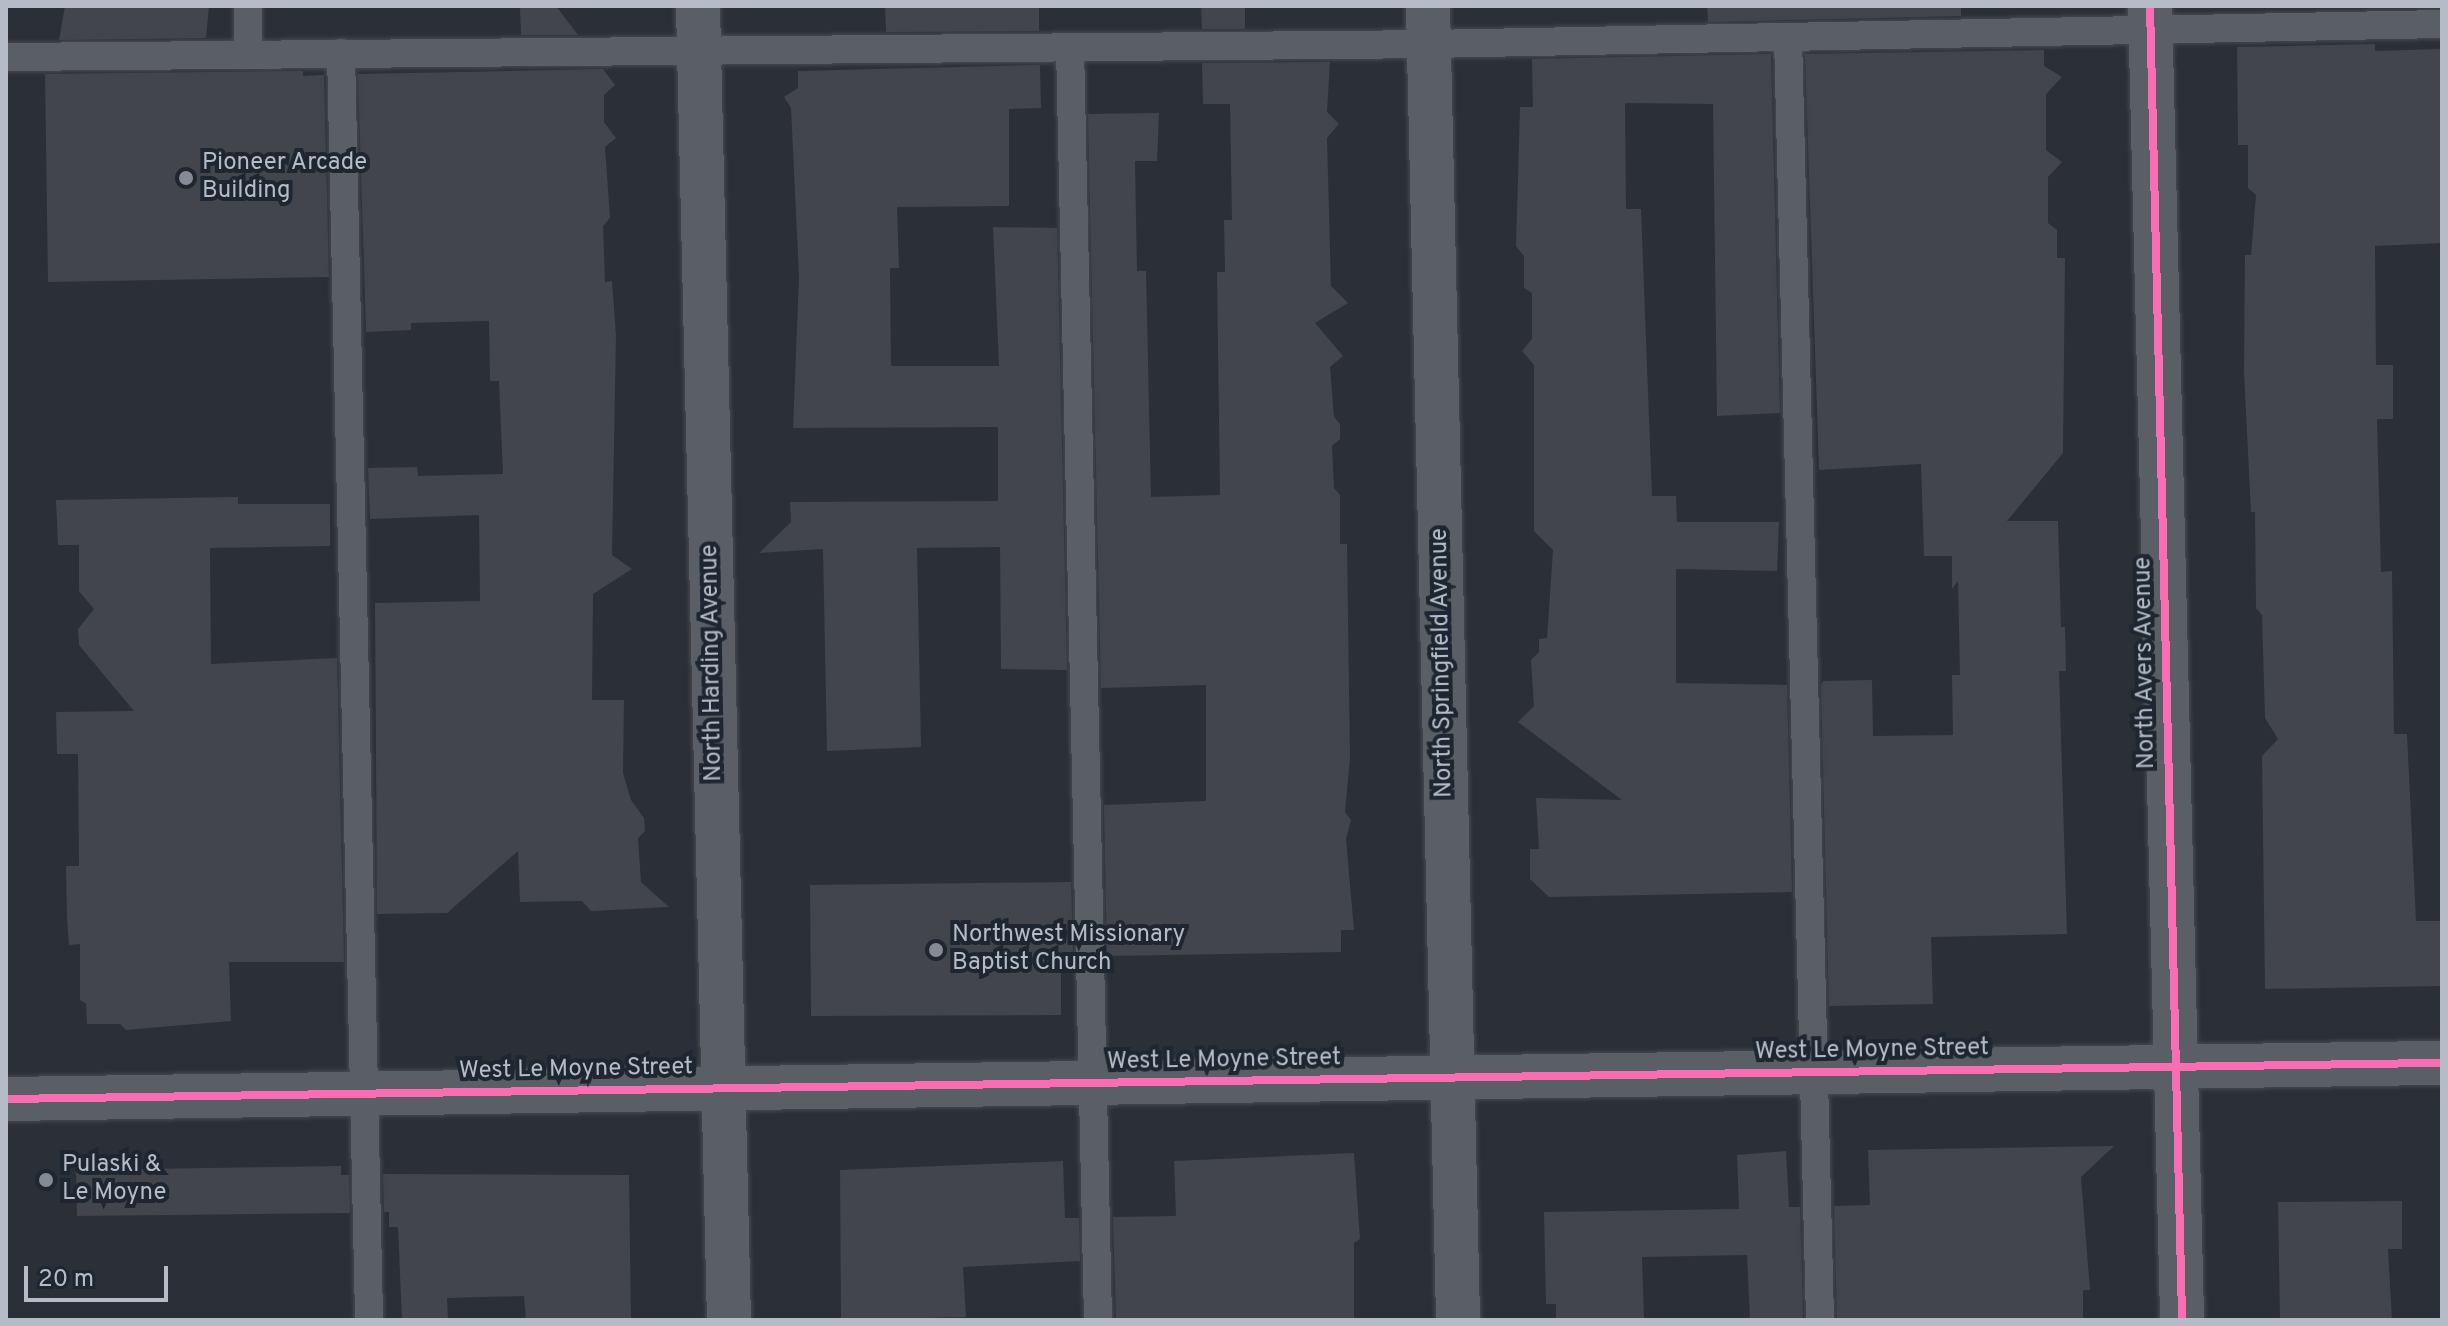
<!DOCTYPE html>
<html>
<head>
<meta charset="utf-8">
<style>
	body { margin:0 }
	#map { position:relative; width:2448px; height:1326px; overflow:hidden; background:#2b2f37; font-family:Overpass,sans-serif }
	div>[style] { position:absolute }
	.building>* { inset:0; background:#42454c }
	.roads { filter:drop-shadow(0 0 2px #474a50) drop-shadow(0 0 2px #474a50) }
	.lane>* { height:28px; margin:-14px; padding:0 14px; transform-origin:14px; border-radius:14px; background:#5a5e65 }
	.street>* { height:44px; margin:-22px; padding:0 22px; transform-origin:22px; border-radius:22px; background:#5a5e65 }
	.cycleway>* { height:8px; margin:-4px; padding:0 4px; transform-origin:4px; border-radius:4px; background:#f96db3 }
	.dots>* { width:22px; height:22px; translate:-50% -50%; box-sizing:border-box; border:4px solid #1e2631; border-radius:50% }
	span { translate:-50% -50%; white-space:nowrap; text-align:center; line-height:1.15; -webkit-text-stroke:8px #1e2631; paint-order:stroke }
	.poi-label { font-size:24px; color:#b5bcc7 }
	.left { translate:0 -50%; text-align:left }
	.street-label { font-size:24px; color:#b5bcc7 }
	.frame { position:absolute; inset:0; border:8px solid #b5bcc7; pointer-events:none }
	.scale { position:absolute; left:24px; top:1266px; width:144px; height:36px; box-sizing:border-box; border:4px solid #b5bcc7; border-top:0; padding-left:10px; font-size:24px; line-height:28px; white-space:nowrap; color:#b5bcc7; -webkit-text-stroke:6px #1e2631; paint-order:stroke }
</style>
</head>
<body>
<div id="map">
	<div class="building">
		<i style="clip-path:polygon(65px 6px,209px 6px,206px 38px,59px 40px)"></i>
		<i style="clip-path:polygon(520px 6px,556px 6px,578px 35px,521px 35px)"></i>
		<i style="clip-path:polygon(885px 6px,1039px 6px,1039px 31px,886px 32px)"></i>
		<i style="clip-path:polygon(1201px 6px,1245px 6px,1245px 29px,1202px 29px)"></i>
		<i style="clip-path:polygon(1707px 6px,1961px 6px,1961px 16px,1708px 22px)"></i>
		<i style="clip-path:polygon(2375px 44px,2375px 51px,2442px 49px,2442px 243px,2375px 246px,2376px 365px,2393px 365px,2393px 419px,2377px 419px,2381px 572px,2392px 571px,2394px 734px,2407px 734px,2416px 921px,2442px 921px,2442px 986px,2265px 989px,2262px 756px,2278px 739px,2265px 718px,2262px 615px,2256px 608px,2255px 512px,2251px 512px,2244px 372px,2245px 255px,2251px 255px,2256px 195px,2248px 188px,2248px 145px,2238px 145px,2237px 47px)"></i>
		<i style="clip-path:polygon(2044px 50px,2044px 66px,2062px 77px,2046px 94px,2046px 150px,2062px 162px,2048px 177px,2048px 223px,2057px 230px,2057px 258px,2065px 258px,2063px 453px,2007px 521px,2058px 521px,2061px 627px,2065px 627px,2066px 671px,2059px 671px,2067px 934px,1931px 937px,1933px 1004px,1829px 1006px,1821px 686px,1823px 681px,1872px 680px,1873px 736px,1953px 735px,1952px 675px,1960px 675px,1958px 581px,1952px 589px,1952px 556px,1924px 556px,1921px 464px,1819px 470px,1805px 54px)"></i>
		<i style="clip-path:polygon(1771px 54px,1780px 413px,1717px 416px,1713px 104px,1625px 103px,1626px 209px,1641px 209px,1652px 496px,1676px 496px,1677px 522px,1779px 522px,1777px 571px,1676px 569px,1676px 683px,1787px 685px,1792px 892px,1549px 897px,1530px 879px,1530px 849px,1539px 849px,1536px 798px,1622px 800px,1518px 722px,1534px 706px,1531px 660px,1539px 652px,1539px 639px,1547px 638px,1553px 550px,1534px 531px,1534px 365px,1522px 351px,1532px 339px,1532px 293px,1524px 288px,1524px 256px,1516px 246px,1520px 107px,1533px 107px,1532px 59px)"></i>
		<i style="clip-path:polygon(1330px 62px,1327px 112px,1339px 124px,1327px 138px,1331px 286px,1348px 303px,1315px 323px,1343px 356px,1330px 367px,1334px 417px,1340px 424px,1340px 439px,1332px 446px,1334px 488px,1340px 495px,1340px 544px,1347px 544px,1350px 758px,1345px 812px,1351px 820px,1346px 839px,1354px 930px,1341px 930px,1341px 952px,1107px 956px,1104px 805px,1206px 801px,1206px 685px,1101px 688px,1088px 114px,1159px 113px,1157px 161px,1135px 161px,1137px 271px,1146px 271px,1151px 497px,1220px 495px,1217px 272px,1225px 272px,1224px 220px,1232px 220px,1230px 104px,1203px 104px,1202px 63px)"></i>
		<i style="clip-path:polygon(1040px 65px,1041px 108px,1009px 109px,1009px 206px,897px 207px,899px 268px,890px 268px,891px 366px,999px 366px,993px 227px,1057px 228px,1067px 670px,1001px 669px,1000px 547px,917px 548px,921px 747px,827px 751px,823px 549px,759px 553px,791px 522px,790px 502px,998px 501px,998px 427px,793px 428px,799px 277px,791px 108px,784px 97px,798px 88px,798px 71px)"></i>
		<i style="clip-path:polygon(603px 69px,615px 85px,604px 95px,604px 122px,616px 138px,605px 147px,610px 218px,603px 226px,605px 282px,612px 281px,616px 335px,612px 555px,632px 569px,593px 594px,592px 700px,624px 700px,623px 773px,631px 800px,644px 818px,645px 831px,638px 838px,641px 882px,669px 907px,591px 911px,582px 901px,520px 902px,518px 851px,447px 913px,377px 914px,375px 603px,480px 601px,479px 515px,370px 519px,368px 468px,417px 467px,418px 476px,503px 474px,499px 381px,490px 381px,489px 321px,411px 323px,411px 330px,366px 332px,358px 74px)"></i>
		<i style="clip-path:polygon(303px 71px,303px 76px,324px 75px,329px 277px,48px 282px,45px 74px)"></i>
		<i style="clip-path:polygon(238px 497px,238px 504px,330px 504px,330px 546px,210px 548px,211px 664px,337px 658px,344px 962px,229px 962px,231px 1021px,126px 1030px,120px 1024px,87px 1024px,86px 1004px,80px 1000px,80px 944px,69px 945px,67px 919px,66px 866px,79px 866px,78px 754px,57px 754px,56px 712px,134px 711px,79px 645px,78px 629px,94px 609px,79px 591px,79px 545px,58px 545px,56px 500px)"></i>
		<i style="clip-path:polygon(1071px 882px,1073px 957px,1061px 958px,1061px 1015px,811px 1016px,810px 885px)"></i>
		<i style="clip-path:polygon(2114px 1146px,2081px 1177px,2090px 1290px,2083px 1290px,2083px 1320px,1837px 1320px,1834px 1206px,1870px 1205px,1868px 1150px)"></i>
		<i style="clip-path:polygon(1786px 1151px,1789px 1207px,1800px 1207px,1803px 1320px,1750px 1320px,1747px 1255px,1642px 1257px,1644px 1320px,1556px 1320px,1556px 1304px,1546px 1304px,1544px 1212px,1739px 1209px,1737px 1155px)"></i>
		<i style="clip-path:polygon(1354px 1153px,1360px 1239px,1354px 1243px,1354px 1320px,1116px 1320px,1113px 1217px,1176px 1216px,1174px 1161px)"></i>
		<i style="clip-path:polygon(1063px 1161px,1065px 1218px,1079px 1218px,1080px 1261px,963px 1267px,966px 1317px,841px 1320px,840px 1170px)"></i>
		<i style="clip-path:polygon(341px 1166px,341px 1175px,349px 1175px,350px 1213px,77px 1216px,76px 1170px)"></i>
		<i style="clip-path:polygon(383px 1174px,629px 1175px,631px 1320px,526px 1320px,524px 1296px,447px 1298px,448px 1320px,402px 1320px,398px 1227px,389px 1227px,389px 1212px,384px 1212px)"></i>
		<i style="clip-path:polygon(2402px 1201px,2402px 1249px,2388px 1249px,2392px 1320px,2280px 1320px,2278px 1202px)"></i>
	</div>
	<div class="roads">
		<div class="lane">
			<i style="left:1788px;top:37px;width:1283px;rotate:88.57deg"></i>
			<i style="left:1070px;top:47px;width:1273px;rotate:88.74deg"></i>
			<i style="left:341px;top:53px;width:1267px;rotate:88.73deg"></i>
			<i style="left:248px;top:54px;width:48px;rotate:-90deg"></i>
			<i style="left:6px;top:57px;width:1423px;rotate:-0.52deg"></i>
			<i style="left:1429px;top:44px;width:1013px;rotate:-1.13deg"></i>
		</div>
		<div class="street">
			<i style="left:698px;top:6px;width:1314px;rotate:88.65deg"></i>
			<i style="left:1428px;top:6px;width:1314px;rotate:88.69deg"></i>
			<i style="left:2150px;top:6px;width:1314px;rotate:88.6deg"></i>
			<i style="left:6px;top:1099px;width:2436px;rotate:-0.85deg"></i>
		</div>
	</div>
	<div class="cycleway">
		<i style="left:2150px;top:6px;width:1314px;rotate:88.6deg"></i>
		<i style="left:6px;top:1099px;width:2436px;rotate:-0.85deg"></i>
	</div>
	<div class="dots">
		<i style="left:186px;top:178px;background:#858b95"></i>
		<i style="left:936px;top:950px;background:#858b95"></i>
		<i style="left:46px;top:1180px;background:#858b95"></i>
	</div>
	<div class="poi-label">
		<span class="left" style="left:202px;top:178px">Pioneer Arcade<br>Building</span>
		<span class="left" style="left:952px;top:950px">Northwest Missionary<br>Baptist Church</span>
		<span class="left" style="left:62px;top:1180px">Pulaski &amp;<br>Le Moyne</span>
	</div>
	<div class="street-label">
		<span style="left:713px;top:663px;rotate:-91deg">North Harding Avenue</span>
		<span style="left:1443px;top:663px;rotate:-91deg">North Springfield Avenue</span>
		<span style="left:2146px;top:663px;rotate:-91deg">North Avers Avenue</span>
		<span style="left:1872px;top:1051px;rotate:-1deg">West Le Moyne Street</span>
		<span style="left:1224px;top:1061px;rotate:-1deg">West Le Moyne Street</span>
		<span style="left:576px;top:1070px;rotate:-1deg">West Le Moyne Street</span>
	</div>
	<div class="frame"></div>
	<div class="scale">20 m</div>
</div>
</body>
</html>
